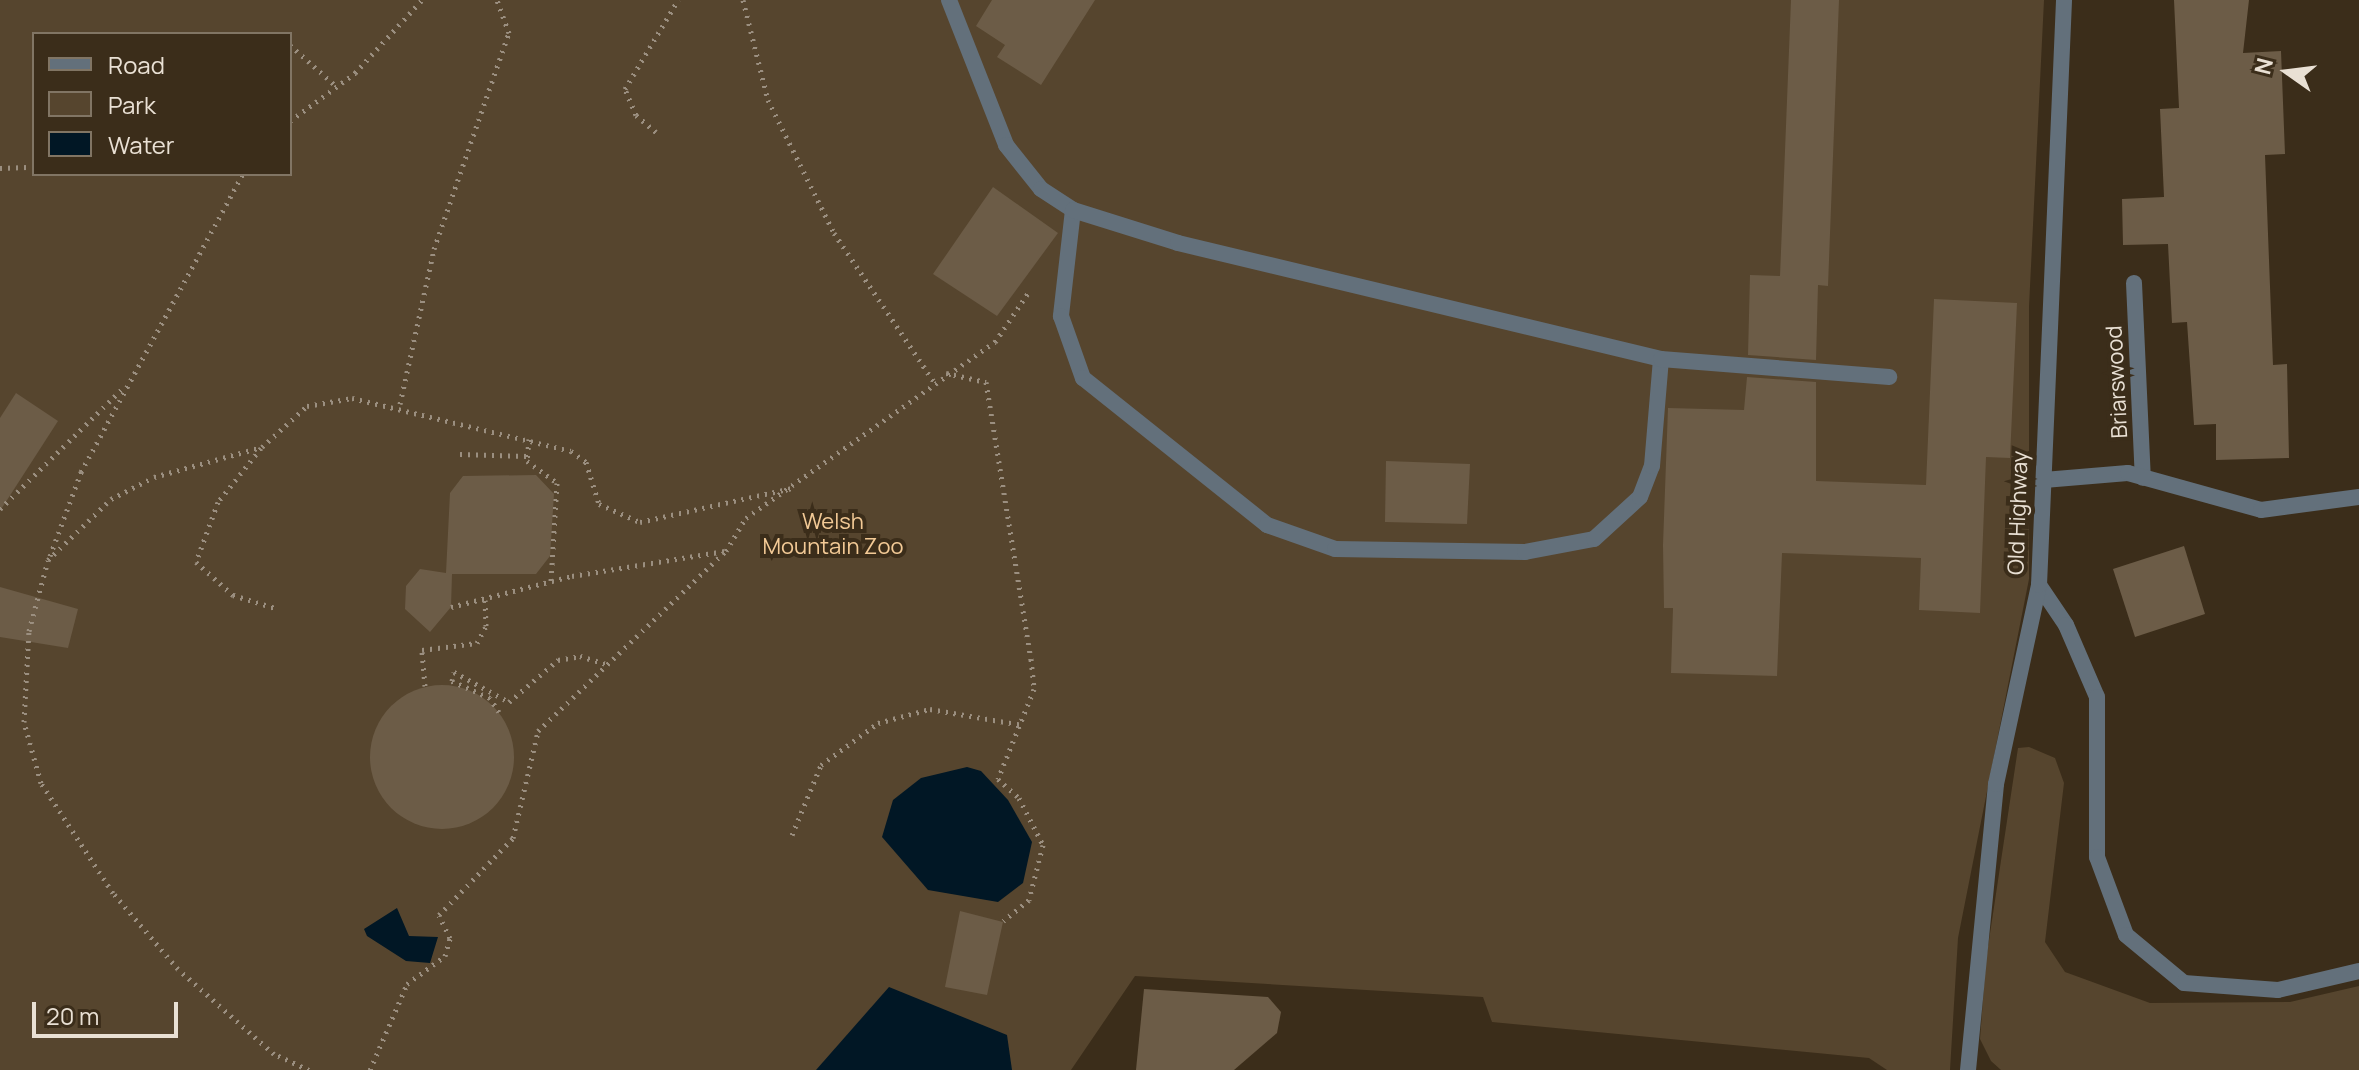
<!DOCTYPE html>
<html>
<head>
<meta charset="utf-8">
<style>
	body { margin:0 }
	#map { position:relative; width:2359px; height:1070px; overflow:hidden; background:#3b2d1a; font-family:Manrope,sans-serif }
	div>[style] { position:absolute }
	.green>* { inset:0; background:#56452e }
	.water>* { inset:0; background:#011725 }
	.building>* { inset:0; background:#6c5c47 }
	.round { border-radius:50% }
	.path>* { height:5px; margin-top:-2.5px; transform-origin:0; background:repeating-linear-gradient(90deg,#9b8f80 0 2px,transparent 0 8px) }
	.service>* { height:16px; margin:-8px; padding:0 8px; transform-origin:8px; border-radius:8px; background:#63707b }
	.minor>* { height:16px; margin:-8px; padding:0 8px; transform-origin:8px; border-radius:8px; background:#63707b }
	.tertiary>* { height:16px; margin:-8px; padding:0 8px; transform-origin:8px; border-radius:8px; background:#63707b }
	span { translate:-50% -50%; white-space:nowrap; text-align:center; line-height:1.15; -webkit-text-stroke:8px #3b2d1a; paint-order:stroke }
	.street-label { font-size:22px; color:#e9e0d4 }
	.park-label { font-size:22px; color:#f3ca96 }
	.legend { position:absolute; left:32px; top:32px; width:260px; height:144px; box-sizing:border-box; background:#3b2d1a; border:2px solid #817564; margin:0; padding:10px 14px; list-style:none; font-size:24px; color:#e9e0d4 }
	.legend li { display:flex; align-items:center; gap:16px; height:40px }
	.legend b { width:40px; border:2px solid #817564 }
	.north { position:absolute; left:2247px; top:32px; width:80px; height:80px; -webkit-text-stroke:6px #3b2d1a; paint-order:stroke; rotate:284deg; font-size:22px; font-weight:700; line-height:32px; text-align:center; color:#e9e0d4 }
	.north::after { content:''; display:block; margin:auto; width:28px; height:36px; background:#e9e0d4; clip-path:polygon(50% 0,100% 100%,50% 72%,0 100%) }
	.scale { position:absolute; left:32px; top:1002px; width:146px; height:36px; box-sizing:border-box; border:4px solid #e9e0d4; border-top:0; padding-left:10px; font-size:24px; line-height:28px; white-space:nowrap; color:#e9e0d4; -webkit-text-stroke:6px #3b2d1a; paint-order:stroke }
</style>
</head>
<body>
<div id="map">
	<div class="green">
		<i style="clip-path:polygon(evenodd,0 0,2044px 0,2029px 307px,2029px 579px,1958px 938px,1950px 1070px,1887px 1070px,1869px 1058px,1492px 1022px,1483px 997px,1135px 976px,1071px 1070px,0 1070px,0 0,34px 34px,290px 34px,290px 174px,34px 174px,34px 34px)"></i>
		<i style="clip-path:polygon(2029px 747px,2055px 758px,2064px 783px,2045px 942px,2065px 972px,2150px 1003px,2290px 1002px,2359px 986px,2359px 1070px,2001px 1070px,1991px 1061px,1980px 1039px,1986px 960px,2018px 748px)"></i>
	</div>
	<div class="water">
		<i style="clip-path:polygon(967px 767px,981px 771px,1008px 800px,1032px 842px,1023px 883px,998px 902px,928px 890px,882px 837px,893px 800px,921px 778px)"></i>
		<i style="clip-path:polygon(397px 908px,409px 936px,438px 937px,430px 963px,406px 961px,367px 936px,364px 929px)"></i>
		<i style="clip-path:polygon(889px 987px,1007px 1035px,1012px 1070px,816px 1070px)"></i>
	</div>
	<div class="building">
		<i style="clip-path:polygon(992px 0,1095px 0,1041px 85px,997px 57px,1005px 45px,976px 26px)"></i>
		<i style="clip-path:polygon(1791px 0,1839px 0,1828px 286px,1818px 285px,1816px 360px,1748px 355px,1750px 275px,1780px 276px)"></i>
		<i style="clip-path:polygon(2174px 0,2249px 0,2243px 53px,2281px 51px,2285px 154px,2265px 155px,2273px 365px,2287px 364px,2289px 458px,2216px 460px,2216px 424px,2194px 425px,2187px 322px,2172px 323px,2168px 244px,2123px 245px,2122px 199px,2164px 197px,2160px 109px,2179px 108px)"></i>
		<i style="clip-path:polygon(993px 187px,1058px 233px,997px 316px,933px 274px)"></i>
		<i style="clip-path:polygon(1934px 299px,2017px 303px,2010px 458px,1986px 457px,1980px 613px,1919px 610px,1921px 558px,1782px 553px,1777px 676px,1671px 673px,1673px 608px,1664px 608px,1663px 545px,1668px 408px,1744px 410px,1747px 377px,1816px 382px,1816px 481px,1926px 485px)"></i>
		<i style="clip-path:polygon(16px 393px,58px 421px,0 511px,0 418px)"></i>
		<i style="clip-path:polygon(1386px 461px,1470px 464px,1467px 524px,1385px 522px)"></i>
		<i style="clip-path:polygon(536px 475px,554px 494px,550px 556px,536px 574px,452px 574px,451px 607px,430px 632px,405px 609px,406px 586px,420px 569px,446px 573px,450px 493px,463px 476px)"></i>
		<i style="clip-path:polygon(2184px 546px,2205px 614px,2135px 637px,2113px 569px)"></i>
		<i style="clip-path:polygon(0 587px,78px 609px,68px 648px,0 637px)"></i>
		<i class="round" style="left:370px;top:685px;width:144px;height:144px"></i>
		<i style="clip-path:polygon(960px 911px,1003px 922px,987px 995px,945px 987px)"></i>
		<i style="clip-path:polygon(1144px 989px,1268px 997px,1281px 1012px,1277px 1033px,1234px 1070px,1136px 1070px)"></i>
	</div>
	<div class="path">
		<i style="left:743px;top:0;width:103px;rotate:76deg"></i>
		<i style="left:768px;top:100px;width:148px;rotate:63.6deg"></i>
		<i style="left:834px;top:233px;width:179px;rotate:56.1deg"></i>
		<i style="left:290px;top:45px;width:62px;rotate:41.7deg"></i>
		<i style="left:290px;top:121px;width:81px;rotate:-36.4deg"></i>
		<i style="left:355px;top:73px;width:99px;rotate:-47.5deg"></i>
		<i style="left:656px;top:132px;width:26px;rotate:-140deg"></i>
		<i style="left:636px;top:115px;width:28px;rotate:-113deg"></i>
		<i style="left:625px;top:89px;width:104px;rotate:-59.2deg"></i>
		<i style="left:0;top:168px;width:34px;rotate:-2deg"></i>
		<i style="left:946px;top:373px;width:41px;rotate:12.7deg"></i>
		<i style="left:986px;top:382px;width:281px;rotate:80.8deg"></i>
		<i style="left:1031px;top:659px;width:30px;rotate:84deg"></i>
		<i style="left:1034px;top:689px;width:97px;rotate:111.8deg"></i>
		<i style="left:998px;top:779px;width:28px;rotate:42deg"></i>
		<i style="left:1019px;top:798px;width:53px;rotate:62.9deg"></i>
		<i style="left:1043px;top:845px;width:57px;rotate:104.3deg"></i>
		<i style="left:1029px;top:900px;width:33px;rotate:141deg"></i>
		<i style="left:400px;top:404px;width:159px;rotate:-77.6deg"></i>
		<i style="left:434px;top:249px;width:229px;rotate:-70.9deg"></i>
		<i style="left:509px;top:33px;width:35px;rotate:-110deg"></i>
		<i style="left:529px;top:439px;width:22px;rotate:95deg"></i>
		<i style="left:527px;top:461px;width:37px;rotate:36deg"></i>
		<i style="left:557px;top:483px;width:99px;rotate:93.5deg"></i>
		<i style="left:261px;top:448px;width:69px;rotate:128.5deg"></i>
		<i style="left:218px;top:502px;width:64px;rotate:110.1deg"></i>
		<i style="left:196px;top:562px;width:50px;rotate:41.7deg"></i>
		<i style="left:233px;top:595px;width:44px;rotate:17.2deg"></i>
		<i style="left:460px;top:454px;width:67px;rotate:1.7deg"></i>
		<i style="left:0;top:509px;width:175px;rotate:-44.5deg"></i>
		<i style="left:50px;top:556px;width:90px;rotate:-69.7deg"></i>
		<i style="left:81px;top:472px;width:339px;rotate:-61.5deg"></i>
		<i style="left:451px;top:607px;width:125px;rotate:-14.4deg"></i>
		<i style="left:572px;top:576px;width:155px;rotate:-9.3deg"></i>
		<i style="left:425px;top:686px;width:36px;rotate:-95deg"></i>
		<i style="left:422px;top:650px;width:55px;rotate:-7.3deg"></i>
		<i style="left:477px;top:643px;width:19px;rotate:-62deg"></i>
		<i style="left:486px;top:626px;width:26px;rotate:-92deg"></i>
		<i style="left:499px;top:712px;width:17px;rotate:-123deg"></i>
		<i style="left:490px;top:698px;width:42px;rotate:-155.9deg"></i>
		<i style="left:452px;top:681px;width:9px;rotate:-77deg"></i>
		<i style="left:454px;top:672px;width:63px;rotate:28.6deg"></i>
		<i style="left:509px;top:702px;width:65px;rotate:-40.6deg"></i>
		<i style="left:558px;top:660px;width:22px;rotate:-10deg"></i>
		<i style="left:580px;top:656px;width:27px;rotate:17deg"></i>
		<i style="left:792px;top:835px;width:76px;rotate:-67.5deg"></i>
		<i style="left:821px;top:765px;width:71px;rotate:-36.4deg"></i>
		<i style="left:878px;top:723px;width:54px;rotate:-15.1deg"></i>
		<i style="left:930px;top:709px;width:94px;rotate:9.8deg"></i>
		<i style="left:309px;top:1070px;width:38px;rotate:-155deg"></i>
		<i style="left:274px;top:1054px;width:128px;rotate:-138.5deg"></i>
		<i style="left:178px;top:969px;width:100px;rotate:-130.5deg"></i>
		<i style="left:113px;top:893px;width:131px;rotate:-123.2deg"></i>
		<i style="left:41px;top:783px;width:63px;rotate:-105.6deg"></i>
		<i style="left:24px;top:722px;width:91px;rotate:-86.9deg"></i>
		<i style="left:29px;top:631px;width:73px;rotate:-75deg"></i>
		<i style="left:48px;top:560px;width:88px;rotate:-44.1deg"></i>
		<i style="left:111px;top:499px;width:48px;rotate:-27.1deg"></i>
		<i style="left:154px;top:477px;width:112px;rotate:-15.5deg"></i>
		<i style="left:262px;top:447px;width:61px;rotate:-42.3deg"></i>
		<i style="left:307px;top:406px;width:46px;rotate:-10.1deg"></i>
		<i style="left:352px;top:398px;width:225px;rotate:13.6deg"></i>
		<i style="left:571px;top:451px;width:19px;rotate:36deg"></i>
		<i style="left:586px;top:462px;width:44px;rotate:72.8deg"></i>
		<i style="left:599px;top:504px;width:45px;rotate:23.7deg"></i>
		<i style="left:640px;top:522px;width:156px;rotate:-12.6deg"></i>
		<i style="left:370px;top:1070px;width:94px;rotate:-66.7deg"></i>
		<i style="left:407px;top:984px;width:47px;rotate:-36.4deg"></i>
		<i style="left:445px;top:956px;width:19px;rotate:-74deg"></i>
		<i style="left:450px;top:938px;width:25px;rotate:-116deg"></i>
		<i style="left:439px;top:915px;width:107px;rotate:-46.1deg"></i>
		<i style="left:513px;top:838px;width:110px;rotate:-76.8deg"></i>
		<i style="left:538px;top:731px;width:260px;rotate:-43.8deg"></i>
		<i style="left:726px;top:551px;width:39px;rotate:-59deg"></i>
		<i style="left:746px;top:518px;width:305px;rotate:-35.3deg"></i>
		<i style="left:995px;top:342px;width:59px;rotate:-56deg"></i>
	</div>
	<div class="service">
		<i style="left:949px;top:0;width:156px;rotate:68.5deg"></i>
		<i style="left:1006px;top:145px;width:56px;rotate:51.5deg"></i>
		<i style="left:1041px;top:189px;width:38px;rotate:33deg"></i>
		<i style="left:1073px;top:210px;width:107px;rotate:96.5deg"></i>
		<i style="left:1061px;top:316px;width:66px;rotate:70.5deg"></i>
		<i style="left:1083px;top:378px;width:236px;rotate:38.6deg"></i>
		<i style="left:1267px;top:525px;width:72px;rotate:19.4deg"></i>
		<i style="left:1335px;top:549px;width:190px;rotate:0.9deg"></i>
		<i style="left:1525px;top:552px;width:70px;rotate:-10.7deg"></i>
		<i style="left:1594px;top:539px;width:62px;rotate:-42.4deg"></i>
		<i style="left:1640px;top:497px;width:33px;rotate:-69deg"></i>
		<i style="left:1652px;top:466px;width:107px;rotate:-85.2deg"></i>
		<i style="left:1073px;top:210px;width:110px;rotate:17.4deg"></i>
		<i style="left:1178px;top:243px;width:497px;rotate:13.5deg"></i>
		<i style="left:1661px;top:359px;width:229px;rotate:4.5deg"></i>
		<i style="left:2039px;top:585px;width:48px;rotate:56deg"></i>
		<i style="left:2066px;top:625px;width:78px;rotate:66.7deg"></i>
		<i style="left:2097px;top:697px;width:160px;rotate:90deg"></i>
		<i style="left:2097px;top:857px;width:83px;rotate:69.6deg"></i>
		<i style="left:2126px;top:935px;width:75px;rotate:39.6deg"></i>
		<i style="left:2184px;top:983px;width:94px;rotate:4.3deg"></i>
		<i style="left:2278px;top:990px;width:83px;rotate:-13.2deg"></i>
	</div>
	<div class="minor">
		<i style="left:2134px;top:283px;width:195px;rotate:87.4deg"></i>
		<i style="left:2044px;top:480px;width:84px;rotate:-4.8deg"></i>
		<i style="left:2128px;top:473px;width:138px;rotate:15.5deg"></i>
		<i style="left:2261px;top:510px;width:99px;rotate:-7.6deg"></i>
	</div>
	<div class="tertiary">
		<i style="left:1968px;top:1070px;width:287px;rotate:-84.4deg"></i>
		<i style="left:1996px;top:784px;width:204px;rotate:-77.8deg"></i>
		<i style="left:2039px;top:585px;width:586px;rotate:-87.55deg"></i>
	</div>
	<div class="street-label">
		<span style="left:2117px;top:382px;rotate:-93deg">Briarswood</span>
		<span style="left:2018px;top:513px;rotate:-88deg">Old Highway</span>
	</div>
	<div class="park-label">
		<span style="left:833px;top:534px">Welsh<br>Mountain Zoo</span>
	</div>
	<ul class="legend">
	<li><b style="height:10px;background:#63707b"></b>Road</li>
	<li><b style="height:22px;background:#56452e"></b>Park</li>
	<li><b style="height:22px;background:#011725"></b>Water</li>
	</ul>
	<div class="north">N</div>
	<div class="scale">20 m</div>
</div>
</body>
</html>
